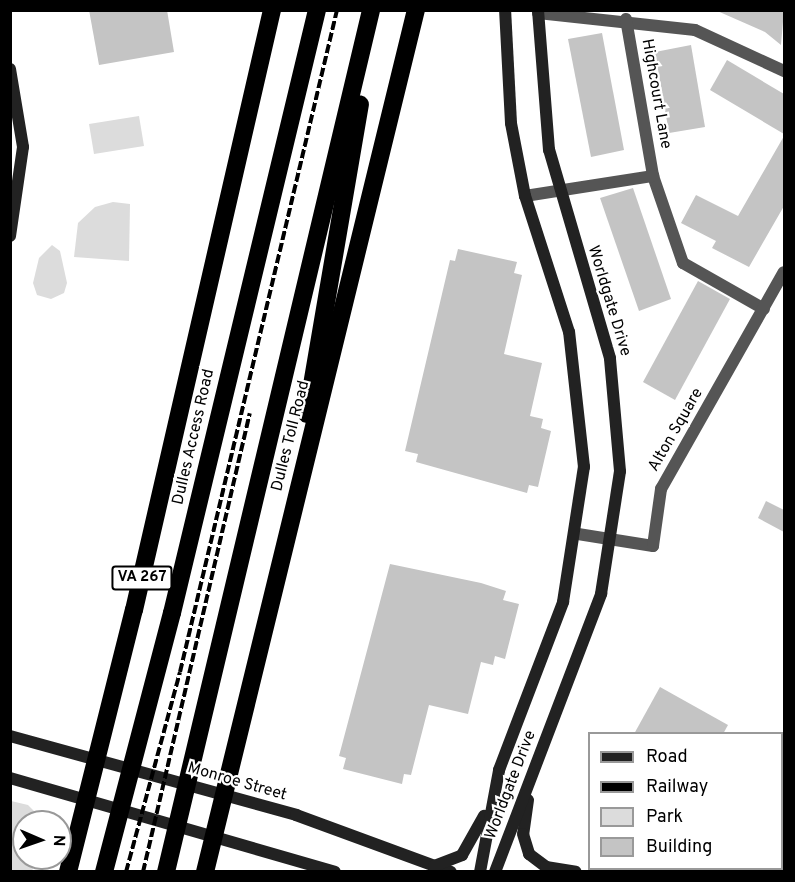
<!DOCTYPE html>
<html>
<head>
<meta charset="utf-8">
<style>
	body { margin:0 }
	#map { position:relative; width:795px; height:882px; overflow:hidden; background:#fff; font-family:Overpass,sans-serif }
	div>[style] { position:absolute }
	.green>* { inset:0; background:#dcdcdc }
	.building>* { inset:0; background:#c4c4c4 }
	.street>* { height:12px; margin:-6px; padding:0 6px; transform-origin:6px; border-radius:6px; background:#555 }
	.secondary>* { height:12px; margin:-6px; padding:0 6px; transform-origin:6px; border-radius:6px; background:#222 }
	.highway>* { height:18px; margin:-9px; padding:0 9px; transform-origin:9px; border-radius:9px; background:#000 }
	.rail>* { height:4px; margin-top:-2px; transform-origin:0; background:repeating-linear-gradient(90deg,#000 0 9px,transparent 0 12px) }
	span { translate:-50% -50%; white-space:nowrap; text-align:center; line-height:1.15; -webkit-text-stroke:4.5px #fff; paint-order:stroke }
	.shield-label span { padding:2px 4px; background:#fff; border:2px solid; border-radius:4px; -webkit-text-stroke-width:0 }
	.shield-label { font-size:15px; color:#000; font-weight:700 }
	.street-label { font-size:16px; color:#000 }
	.frame { position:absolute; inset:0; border:12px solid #000; pointer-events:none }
	.legend { position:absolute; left:588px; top:732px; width:195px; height:138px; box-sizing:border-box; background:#fff; border:2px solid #999; margin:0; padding:8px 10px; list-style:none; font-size:18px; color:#000 }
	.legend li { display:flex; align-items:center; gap:12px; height:30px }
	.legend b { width:30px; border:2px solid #999 }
	.north { position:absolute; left:12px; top:810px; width:60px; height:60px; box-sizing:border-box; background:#fff; border:2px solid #999; border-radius:50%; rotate:92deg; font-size:16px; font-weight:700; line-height:24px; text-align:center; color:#000 }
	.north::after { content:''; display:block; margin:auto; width:21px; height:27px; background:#000; clip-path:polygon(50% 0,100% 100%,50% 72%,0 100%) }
</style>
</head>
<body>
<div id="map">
	<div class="green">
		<i style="clip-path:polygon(139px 116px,144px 146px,94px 154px,89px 124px)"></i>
		<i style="clip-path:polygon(113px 202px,130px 204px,129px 261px,74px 257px,78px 223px,95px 207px)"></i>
		<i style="clip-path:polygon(52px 245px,60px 251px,67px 283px,64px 293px,51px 299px,37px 295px,33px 283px,39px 258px)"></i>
		<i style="clip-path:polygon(11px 801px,28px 805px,38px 815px,39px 822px,24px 822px,24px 858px,37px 858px,32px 871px,11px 871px)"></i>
	</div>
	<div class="building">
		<i style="clip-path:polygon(89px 10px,167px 10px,174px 52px,99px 65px)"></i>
		<i style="clip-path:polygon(715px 10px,784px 10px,781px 45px,765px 32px)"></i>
		<i style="clip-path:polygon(602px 33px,624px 150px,591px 157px,568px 39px)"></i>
		<i style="clip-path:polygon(691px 45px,705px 127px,669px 133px,655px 52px)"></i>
		<i style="clip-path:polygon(727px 60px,784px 94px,784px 134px,710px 90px)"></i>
		<i style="clip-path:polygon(784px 136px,784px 206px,749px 267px,712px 248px,716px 241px,681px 223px,696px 195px,738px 216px)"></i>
		<i style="clip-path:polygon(633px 188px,671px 299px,639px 311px,600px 198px)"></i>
		<i style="clip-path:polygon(458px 249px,517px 262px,514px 273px,522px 275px,504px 354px,542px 363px,530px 416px,543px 419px,541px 428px,551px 431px,538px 487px,529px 485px,527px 493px,416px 462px,418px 454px,405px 451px,450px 260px,455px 261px)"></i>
		<i style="clip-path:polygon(698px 281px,730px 299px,675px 400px,643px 382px)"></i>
		<i style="clip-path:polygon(766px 501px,784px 510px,784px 532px,758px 518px)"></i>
		<i style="clip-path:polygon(390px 564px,481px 583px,506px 591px,503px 600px,519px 604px,505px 659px,495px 656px,493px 665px,481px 662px,468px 714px,429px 705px,411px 775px,404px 774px,402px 784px,343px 769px,346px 758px,339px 756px)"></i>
		<i style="clip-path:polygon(660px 687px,728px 725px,723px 734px,634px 734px)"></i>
	</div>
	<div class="street">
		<i style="left:538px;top:13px;width:158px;rotate:6.2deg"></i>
		<i style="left:695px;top:30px;width:98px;rotate:24.7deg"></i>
		<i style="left:626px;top:19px;width:159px;rotate:80.2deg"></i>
		<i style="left:653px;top:176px;width:92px;rotate:71deg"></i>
		<i style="left:683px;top:263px;width:93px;rotate:29.6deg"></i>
		<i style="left:525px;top:196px;width:130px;rotate:-8.9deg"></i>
		<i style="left:578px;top:534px;width:76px;rotate:9.1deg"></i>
		<i style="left:653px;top:546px;width:58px;rotate:-82deg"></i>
		<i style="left:661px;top:489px;width:249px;rotate:-60.5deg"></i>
	</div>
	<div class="secondary">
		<i style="left:10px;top:69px;width:79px;rotate:80.5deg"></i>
		<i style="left:23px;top:147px;width:90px;rotate:98.3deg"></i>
		<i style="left:10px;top:736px;width:297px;rotate:15.4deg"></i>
		<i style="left:296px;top:815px;width:165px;rotate:20.2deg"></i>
		<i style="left:10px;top:778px;width:338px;rotate:16.1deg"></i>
		<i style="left:528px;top:800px;width:34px;rotate:98deg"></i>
		<i style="left:523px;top:834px;width:21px;rotate:73deg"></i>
		<i style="left:529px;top:854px;width:21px;rotate:37deg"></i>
		<i style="left:546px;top:867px;width:30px;rotate:9deg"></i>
		<i style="left:782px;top:864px;width:2px"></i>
		<i style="left:434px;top:866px;width:30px;rotate:-21deg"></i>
		<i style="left:462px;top:855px;width:45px;rotate:-60.6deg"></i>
		<i style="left:480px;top:872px;width:104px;rotate:-79.4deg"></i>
		<i style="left:499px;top:770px;width:180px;rotate:-69.1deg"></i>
		<i style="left:563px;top:602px;width:137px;rotate:-81.2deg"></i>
		<i style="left:584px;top:467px;width:136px;rotate:-96.3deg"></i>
		<i style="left:569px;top:332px;width:143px;rotate:-107.9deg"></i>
		<i style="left:525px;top:196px;width:74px;rotate:-100.9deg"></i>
		<i style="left:511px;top:123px;width:113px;rotate:-93deg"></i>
		<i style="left:495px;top:872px;width:298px;rotate:-69.1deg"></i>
		<i style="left:601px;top:594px;width:124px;rotate:-81.2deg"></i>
		<i style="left:620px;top:471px;width:113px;rotate:-95.1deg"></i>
		<i style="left:610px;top:358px;width:217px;rotate:-106.3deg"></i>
		<i style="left:549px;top:150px;width:140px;rotate:-94.5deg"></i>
		<i style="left:681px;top:872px;width:39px;rotate:-6deg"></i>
	</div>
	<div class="highway">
		<i style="left:307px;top:414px;width:314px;rotate:-80.3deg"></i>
		<i style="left:68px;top:872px;width:270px;rotate:-75.9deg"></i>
		<i style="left:134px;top:610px;width:616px;rotate:-77.05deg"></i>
		<i style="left:104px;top:872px;width:268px;rotate:-75.3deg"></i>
		<i style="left:172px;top:613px;width:620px;rotate:-76.48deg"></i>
		<i style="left:166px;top:872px;width:886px;rotate:-76.62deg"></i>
		<i style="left:205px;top:872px;width:887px;rotate:-76.25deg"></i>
	</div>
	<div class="rail">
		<i style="left:126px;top:872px;width:207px;rotate:-74.9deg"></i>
		<i style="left:180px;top:672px;width:680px;rotate:-76.66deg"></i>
		<i style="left:143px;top:872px;width:471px;rotate:-76.9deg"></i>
	</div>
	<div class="shield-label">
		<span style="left:142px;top:578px">VA 267</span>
	</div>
	<div class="street-label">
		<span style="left:656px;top:94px;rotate:80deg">Highcourt Lane</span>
		<span style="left:609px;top:301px;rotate:73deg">Worldgate Drive</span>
		<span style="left:676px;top:430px;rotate:-60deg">Alton Square</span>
		<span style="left:291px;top:436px;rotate:-76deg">Dulles Toll Road</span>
		<span style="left:194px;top:437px;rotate:-77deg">Dulles Access Road</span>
		<span style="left:237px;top:782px;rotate:16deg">Monroe Street</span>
		<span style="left:511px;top:785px;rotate:-69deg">Worldgate Drive</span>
	</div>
	<div class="frame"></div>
	<ul class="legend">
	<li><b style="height:8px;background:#222"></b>Road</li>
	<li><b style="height:8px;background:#000"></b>Railway</li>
	<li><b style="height:16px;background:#dcdcdc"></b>Park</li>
	<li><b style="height:16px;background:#c4c4c4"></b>Building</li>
	</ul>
	<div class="north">N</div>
</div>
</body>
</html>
